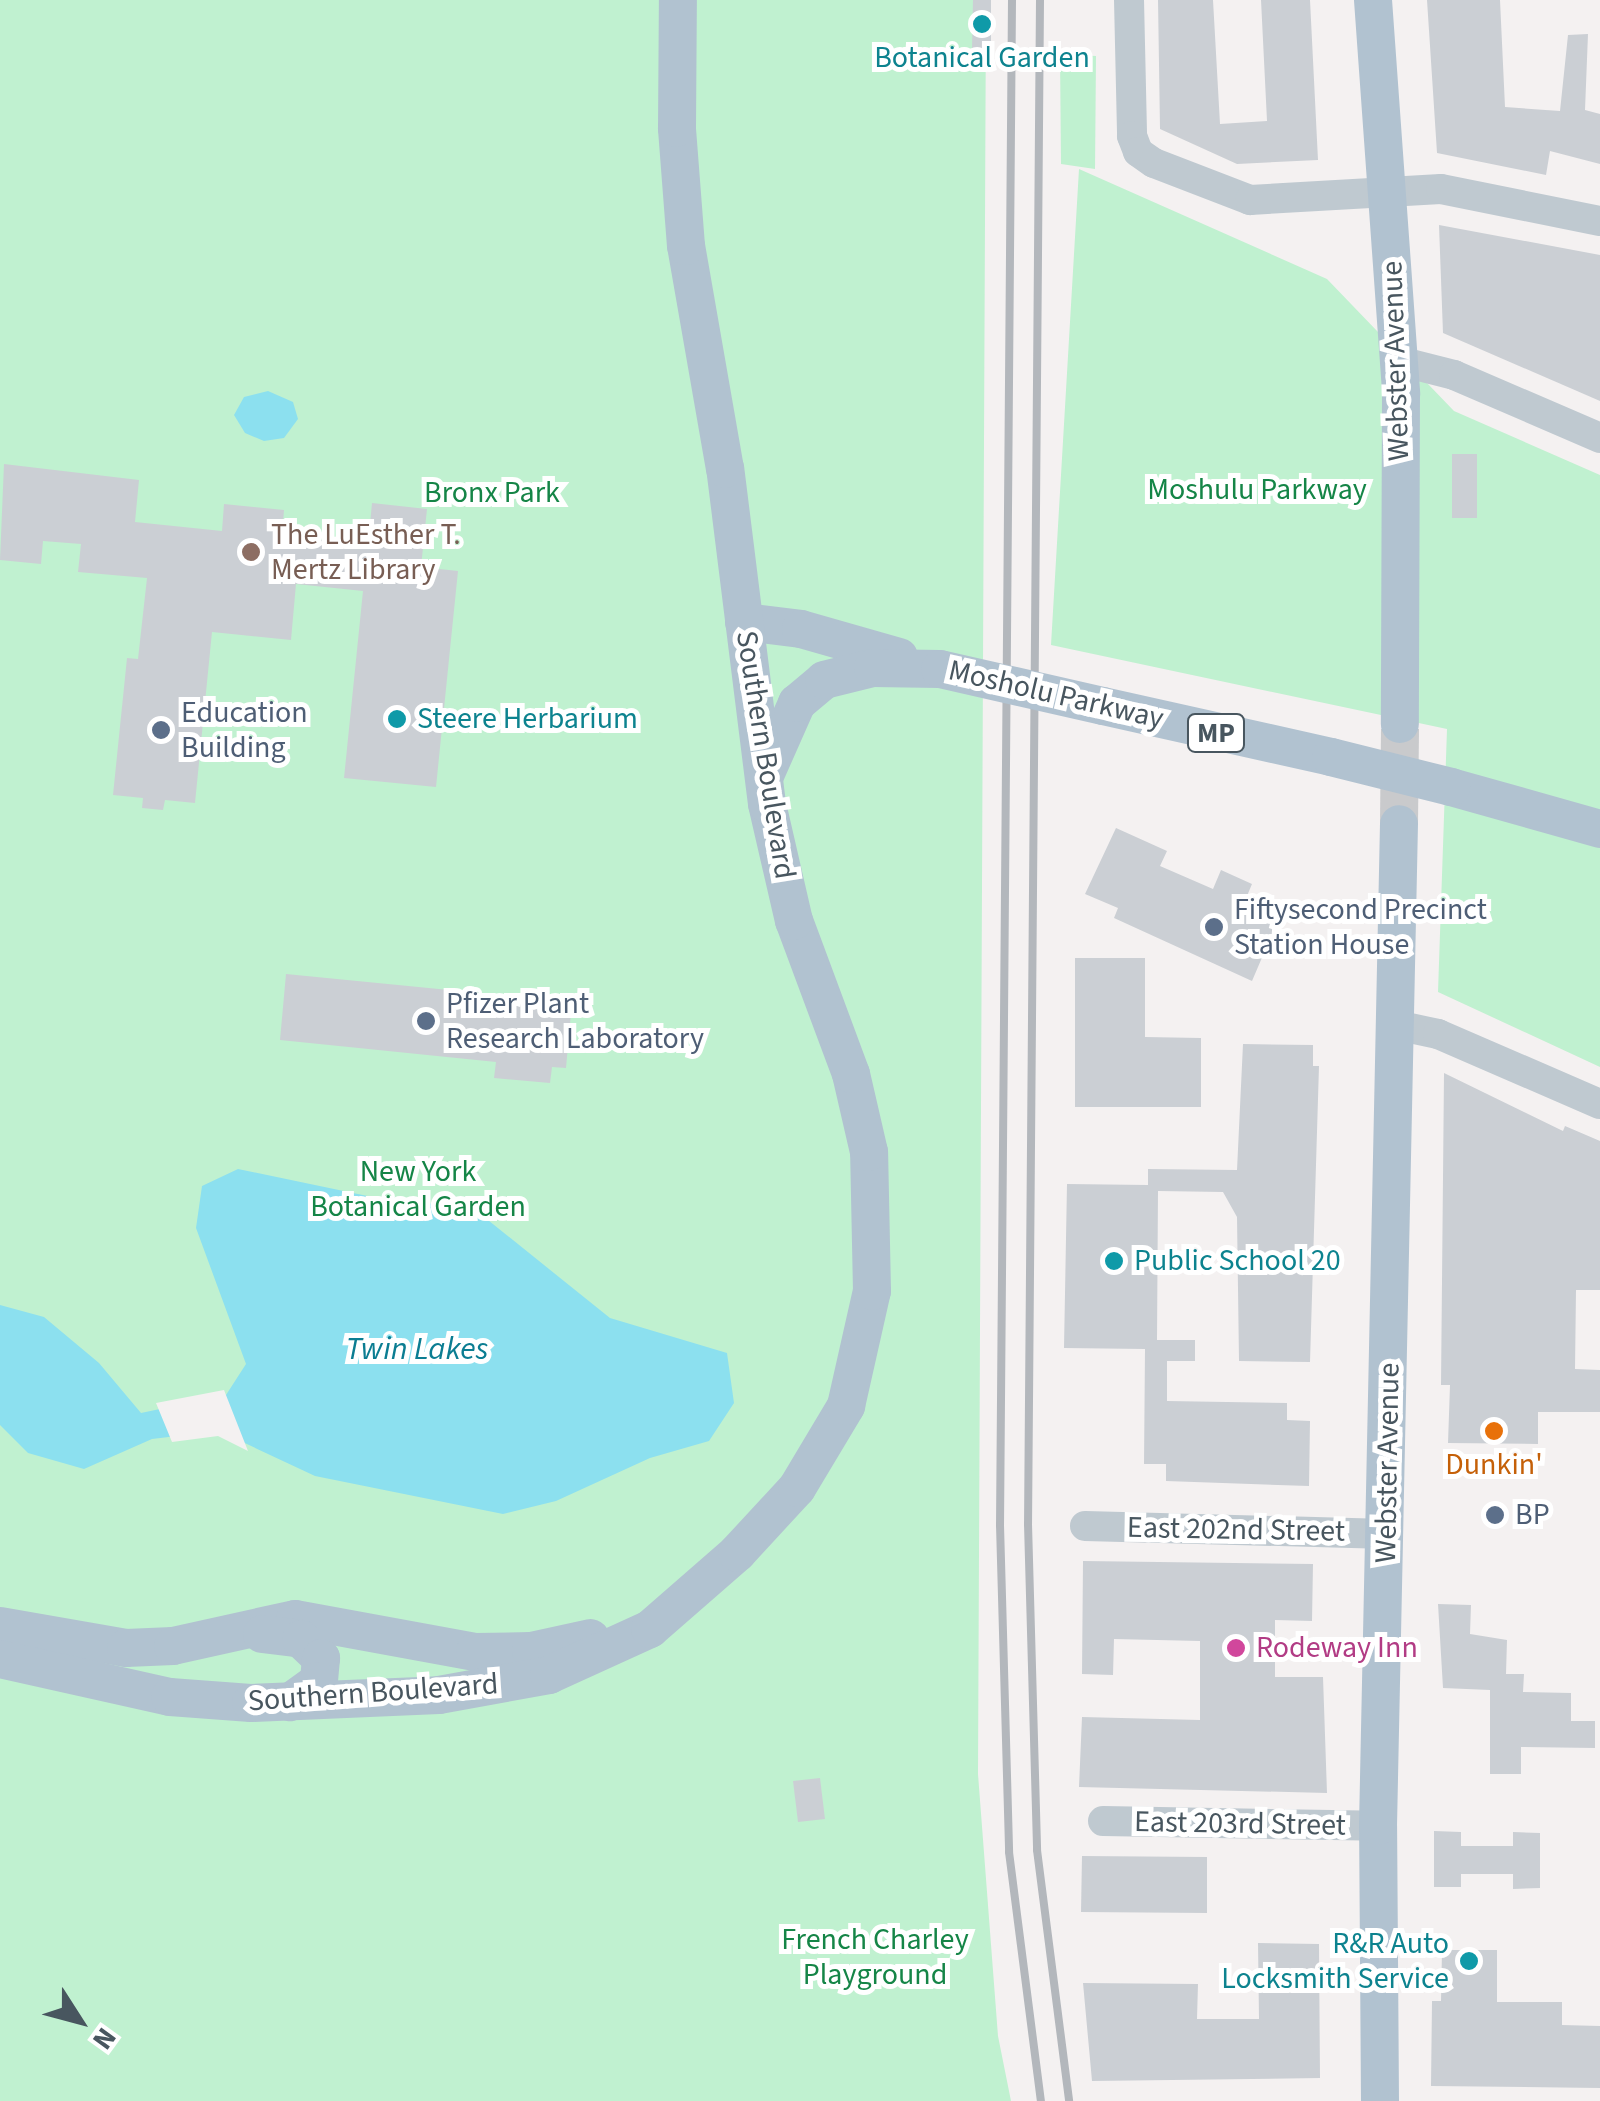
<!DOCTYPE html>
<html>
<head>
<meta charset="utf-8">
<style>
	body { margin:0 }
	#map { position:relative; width:1600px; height:2101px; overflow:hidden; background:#f4f1f1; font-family:"Source Sans 3",sans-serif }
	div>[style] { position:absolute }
	.green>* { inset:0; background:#c0f1d0 }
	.water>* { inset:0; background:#8ce0ef }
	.pier>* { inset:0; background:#f4f1f1 }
	.building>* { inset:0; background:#cbcfd4 }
	.major-tunnel>* { height:38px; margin-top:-19px; transform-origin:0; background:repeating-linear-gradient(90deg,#c9cacc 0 38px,transparent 0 57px) }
	.minor>* { height:30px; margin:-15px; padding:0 15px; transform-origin:15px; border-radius:15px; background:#bfc9d0 }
	.major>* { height:38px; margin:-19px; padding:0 19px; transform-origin:19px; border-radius:19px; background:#b1c2d0 }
	.rail>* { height:8px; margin:-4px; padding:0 4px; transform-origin:4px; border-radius:4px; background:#b3b7bc }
	.major-bridge>* { height:38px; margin:-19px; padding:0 19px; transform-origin:19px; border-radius:19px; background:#b1c2d0 }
	.dots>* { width:28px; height:28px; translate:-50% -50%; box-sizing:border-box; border:5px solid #fff; border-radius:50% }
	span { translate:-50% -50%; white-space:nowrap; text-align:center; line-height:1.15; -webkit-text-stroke:10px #fff; paint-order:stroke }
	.shield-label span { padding:2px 8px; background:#fff; border:2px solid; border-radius:8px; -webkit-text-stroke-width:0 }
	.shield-label { font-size:28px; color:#48565f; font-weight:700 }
	.culture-label { font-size:30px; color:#0d838f }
	.left { translate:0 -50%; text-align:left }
	.right { translate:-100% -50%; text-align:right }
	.street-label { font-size:30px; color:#48565f }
	.park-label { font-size:30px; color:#158547 }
	.education-label { font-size:30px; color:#785e54 }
	.service-label { font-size:30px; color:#4e5e75 }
	.food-label { font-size:30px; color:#c56008 }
	.hotel-label { font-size:30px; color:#b23c85 }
	.water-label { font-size:32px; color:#0b7d92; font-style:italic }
	.north { position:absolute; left:30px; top:1971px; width:100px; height:100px; -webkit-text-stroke:8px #fff; paint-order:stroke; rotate:126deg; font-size:28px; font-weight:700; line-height:40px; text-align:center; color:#48565f }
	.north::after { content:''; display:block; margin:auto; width:35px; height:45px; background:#48565f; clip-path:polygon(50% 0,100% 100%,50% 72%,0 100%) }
</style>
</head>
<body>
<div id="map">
	<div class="green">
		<i style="clip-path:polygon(0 0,986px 0,978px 1774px,998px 2036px,1011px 2101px,0 2101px)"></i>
		<i style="clip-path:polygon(1060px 54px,1096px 56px,1095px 169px,1061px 164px)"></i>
		<i style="clip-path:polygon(1079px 169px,1327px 279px,1454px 411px,1600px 475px,1600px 1067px,1438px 992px,1447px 729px,1051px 645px)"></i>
	</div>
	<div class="water">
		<i style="clip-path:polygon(268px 391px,293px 402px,298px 419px,284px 438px,264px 441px,245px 433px,234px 415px,244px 397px)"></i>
		<i style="clip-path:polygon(238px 1169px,377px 1198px,473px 1208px,610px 1318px,727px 1353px,734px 1403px,709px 1441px,650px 1458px,556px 1501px,503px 1514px,315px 1476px,219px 1431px,152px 1439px,84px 1469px,28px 1453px,0 1425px,0 1305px,44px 1317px,99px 1363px,141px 1413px,226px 1395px,246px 1364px,196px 1228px,202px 1186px)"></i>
	</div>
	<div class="pier">
		<i style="clip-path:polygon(224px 1390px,248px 1451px,218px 1436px,172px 1442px,156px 1403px)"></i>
	</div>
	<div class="building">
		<i style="clip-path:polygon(973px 0,991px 0,991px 49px,972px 49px)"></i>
		<i style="clip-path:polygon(1158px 0,1213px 0,1220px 124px,1267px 121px,1261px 0,1310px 0,1318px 160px,1237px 164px,1160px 129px)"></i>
		<i style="clip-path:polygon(1427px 0,1500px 0,1505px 107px,1560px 111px,1568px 35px,1588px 34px,1585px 110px,1600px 114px,1600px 164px,1550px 151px,1546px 175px,1437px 153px)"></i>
		<i style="clip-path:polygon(1439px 225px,1600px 255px,1600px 401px,1443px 333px)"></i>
		<i style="clip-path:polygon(1452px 454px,1477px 454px,1477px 518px,1452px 518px)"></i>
		<i style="clip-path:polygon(4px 464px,139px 480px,135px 522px,222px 531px,224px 504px,284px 510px,282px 536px,368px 545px,372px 503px,427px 509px,421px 567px,458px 571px,436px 787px,344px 778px,363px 591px,296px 584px,291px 640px,212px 632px,195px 803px,165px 800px,163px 810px,142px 808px,143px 798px,113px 795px,127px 658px,138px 659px,147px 578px,78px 572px,81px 544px,43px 541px,41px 564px,0 560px)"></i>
		<i style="clip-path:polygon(1116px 828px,1167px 851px,1160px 866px,1213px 889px,1221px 870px,1252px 884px,1244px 903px,1279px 918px,1252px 981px,1114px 918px,1118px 908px,1085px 894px)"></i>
		<i style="clip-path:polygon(1075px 958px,1145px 958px,1145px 1037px,1201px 1038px,1201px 1107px,1075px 1107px)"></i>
		<i style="clip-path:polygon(286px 974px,572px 1002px,566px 1068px,552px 1067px,550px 1083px,494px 1078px,496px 1062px,280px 1040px)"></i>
		<i style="clip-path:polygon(1243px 1044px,1313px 1045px,1313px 1066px,1319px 1066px,1310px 1362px,1239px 1361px,1237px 1217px,1223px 1192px,1158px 1191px,1157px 1340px,1195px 1340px,1195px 1361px,1167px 1361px,1167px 1401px,1287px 1403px,1287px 1420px,1310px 1421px,1309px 1486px,1166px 1481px,1166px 1464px,1144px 1464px,1145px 1349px,1064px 1348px,1067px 1184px,1148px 1185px,1148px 1169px,1237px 1170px)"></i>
		<i style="clip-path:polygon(1444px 1073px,1563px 1131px,1565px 1126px,1600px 1141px,1600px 1290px,1576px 1290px,1575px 1369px,1600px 1370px,1600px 1412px,1538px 1412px,1538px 1444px,1448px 1443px,1450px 1385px,1441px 1385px)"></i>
		<i style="clip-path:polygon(1083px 1561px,1313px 1564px,1312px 1621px,1275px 1620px,1275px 1677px,1323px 1677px,1327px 1793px,1079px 1787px,1082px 1717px,1200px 1720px,1200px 1641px,1114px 1639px,1113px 1675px,1082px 1674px)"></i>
		<i style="clip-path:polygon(1438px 1604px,1471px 1605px,1470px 1634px,1507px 1640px,1506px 1674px,1524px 1674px,1523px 1692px,1571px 1693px,1571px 1721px,1595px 1721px,1595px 1748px,1521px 1747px,1521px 1774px,1490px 1774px,1490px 1690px,1443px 1688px)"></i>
		<i style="clip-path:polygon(820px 1778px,825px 1819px,798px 1822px,793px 1781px)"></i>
		<i style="clip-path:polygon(1434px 1831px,1461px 1832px,1461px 1846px,1513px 1846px,1513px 1832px,1540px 1833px,1540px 1888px,1513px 1889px,1513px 1874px,1461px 1874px,1461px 1887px,1434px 1887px)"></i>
		<i style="clip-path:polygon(1082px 1856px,1207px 1857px,1207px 1913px,1081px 1912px)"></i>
		<i style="clip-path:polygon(1258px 1943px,1319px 1944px,1320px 2078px,1092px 2081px,1083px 1983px,1198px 1984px,1197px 2019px,1259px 2019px)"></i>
		<i style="clip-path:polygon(1442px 1950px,1497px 1950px,1497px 2002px,1562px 2002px,1562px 2025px,1600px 2026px,1600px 2088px,1431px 2086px,1432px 2001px,1441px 2001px)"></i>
	</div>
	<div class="major-tunnel">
		<i style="left:1399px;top:824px;width:100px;rotate:-89.4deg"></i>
	</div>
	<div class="minor">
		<i style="left:1129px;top:0;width:136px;rotate:88.7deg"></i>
		<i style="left:1132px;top:136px;width:17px;rotate:69deg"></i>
		<i style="left:1138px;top:152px;width:19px;rotate:35deg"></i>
		<i style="left:1154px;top:163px;width:103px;rotate:21.1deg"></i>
		<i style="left:1250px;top:200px;width:191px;rotate:-3.3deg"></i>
		<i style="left:1441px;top:189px;width:162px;rotate:11.4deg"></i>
		<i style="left:1399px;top:361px;width:57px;rotate:14.3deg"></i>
		<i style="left:1454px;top:375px;width:159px;rotate:23.3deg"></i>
		<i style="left:1396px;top:1025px;width:43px;rotate:12.1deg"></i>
		<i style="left:1438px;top:1034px;width:176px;rotate:23.4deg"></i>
		<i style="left:1085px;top:1526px;width:303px;rotate:1.5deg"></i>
		<i style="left:1103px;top:1821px;width:275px;rotate:1deg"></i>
	</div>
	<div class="major">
		<i style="left:1373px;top:0;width:395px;rotate:85.9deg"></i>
		<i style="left:1401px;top:394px;width:330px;rotate:90.2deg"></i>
		<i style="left:744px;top:622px;width:57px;rotate:7deg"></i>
		<i style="left:801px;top:629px;width:102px;rotate:15.9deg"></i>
		<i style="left:1103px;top:706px;width:234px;rotate:12.6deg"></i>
		<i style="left:766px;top:773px;width:77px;rotate:-66.1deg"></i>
		<i style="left:797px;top:703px;width:35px;rotate:-40deg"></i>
		<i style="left:824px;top:680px;width:50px;rotate:-13.8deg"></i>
		<i style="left:873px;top:668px;width:67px;rotate:0.9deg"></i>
		<i style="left:1451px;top:787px;width:155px;rotate:15.7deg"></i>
		<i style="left:0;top:1626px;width:128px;rotate:9.9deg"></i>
		<i style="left:126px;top:1648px;width:47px;rotate:-2.4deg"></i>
		<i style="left:173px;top:1646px;width:125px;rotate:-12.5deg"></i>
		<i style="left:295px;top:1619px;width:183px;rotate:10.4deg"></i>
		<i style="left:475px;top:1652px;width:56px;rotate:-1deg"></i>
		<i style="left:531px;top:1651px;width:61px;rotate:-12.2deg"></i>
		<i style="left:262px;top:1634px;width:39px;rotate:7deg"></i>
		<i style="left:301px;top:1639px;width:28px;rotate:44deg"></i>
		<i style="left:321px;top:1658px;width:23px;rotate:95deg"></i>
		<i style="left:319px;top:1681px;width:36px;rotate:144deg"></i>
		<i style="left:0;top:1659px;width:174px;rotate:12.6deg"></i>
		<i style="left:170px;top:1697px;width:81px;rotate:4.2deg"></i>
		<i style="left:251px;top:1703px;width:188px;rotate:-2.4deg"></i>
		<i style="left:439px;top:1695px;width:112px;rotate:-10.3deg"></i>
		<i style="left:549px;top:1675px;width:111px;rotate:-24.5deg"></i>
		<i style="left:650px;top:1629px;width:116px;rotate:-41.1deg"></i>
		<i style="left:737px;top:1553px;width:88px;rotate:-47.3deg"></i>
		<i style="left:797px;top:1488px;width:96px;rotate:-59.1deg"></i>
		<i style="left:846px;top:1406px;width:118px;rotate:-77.3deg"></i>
		<i style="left:872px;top:1291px;width:139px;rotate:-91.2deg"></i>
		<i style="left:869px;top:1152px;width:80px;rotate:-103deg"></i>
		<i style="left:851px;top:1074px;width:163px;rotate:-110.4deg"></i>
		<i style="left:794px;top:921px;width:120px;rotate:-103deg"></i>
		<i style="left:767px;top:804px;width:338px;rotate:-97.1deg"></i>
		<i style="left:725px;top:469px;width:226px;rotate:-99.9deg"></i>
		<i style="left:686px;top:246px;width:118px;rotate:-94.4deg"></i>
		<i style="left:677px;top:128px;width:128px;rotate:-89.6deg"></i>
		<i style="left:1380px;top:2101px;width:275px;rotate:-90.4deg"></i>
		<i style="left:1378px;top:1826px;width:1002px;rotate:-88.8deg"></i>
	</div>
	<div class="rail">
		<i style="left:1012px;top:0;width:1525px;rotate:90.45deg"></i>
		<i style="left:1000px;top:1525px;width:327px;rotate:88.4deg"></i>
		<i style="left:1009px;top:1852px;width:251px;rotate:82.7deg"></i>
		<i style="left:1040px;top:0;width:1524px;rotate:90.45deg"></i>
		<i style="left:1028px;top:1524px;width:326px;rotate:88.4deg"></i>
		<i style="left:1037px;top:1850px;width:253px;rotate:82.7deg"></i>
	</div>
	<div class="major-bridge">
		<i style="left:940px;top:669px;width:167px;rotate:12.8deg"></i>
		<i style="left:1331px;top:757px;width:124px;rotate:14deg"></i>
	</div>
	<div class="dots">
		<i style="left:982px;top:24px;background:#0f9aa8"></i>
		<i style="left:251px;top:552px;background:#8d6e63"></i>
		<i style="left:397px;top:719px;background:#0f9aa8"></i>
		<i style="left:161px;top:730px;background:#5c6f8a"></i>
		<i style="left:1214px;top:927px;background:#5c6f8a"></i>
		<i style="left:426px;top:1021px;background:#5c6f8a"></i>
		<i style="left:1114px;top:1261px;background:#0f9aa8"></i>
		<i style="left:1494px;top:1431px;background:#e8710a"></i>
		<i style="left:1495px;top:1515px;background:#5c6f8a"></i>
		<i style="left:1236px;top:1648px;background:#d1479c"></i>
		<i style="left:1469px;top:1961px;background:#0f9aa8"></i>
	</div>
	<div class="shield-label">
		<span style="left:1216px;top:733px">MP</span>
	</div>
	<div class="culture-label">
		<span style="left:982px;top:58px">Botanical Garden</span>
		<span class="left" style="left:417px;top:719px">Steere Herbarium</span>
		<span class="left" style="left:1134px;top:1261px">Public School 20</span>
		<span class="right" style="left:1449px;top:1961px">R&amp;R Auto<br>Locksmith Service</span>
	</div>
	<div class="street-label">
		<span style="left:1396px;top:361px;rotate:-92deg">Webster Avenue</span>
		<span style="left:1056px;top:695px;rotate:13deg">Mosholu Parkway</span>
		<span style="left:765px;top:755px;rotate:81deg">Southern Boulevard</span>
		<span style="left:1388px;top:1463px;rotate:-89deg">Webster Avenue</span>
		<span style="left:1236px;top:1530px;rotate:1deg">East 202nd Street</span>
		<span style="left:373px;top:1693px;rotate:-4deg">Southern Boulevard</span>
		<span style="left:1240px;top:1824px;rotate:1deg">East 203rd Street</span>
	</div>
	<div class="park-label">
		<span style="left:1257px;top:490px">Moshulu Parkway</span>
		<span style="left:492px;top:493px">Bronx Park</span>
		<span style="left:418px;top:1189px">New York<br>Botanical Garden</span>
		<span style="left:875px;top:1957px">French Charley<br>Playground</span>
	</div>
	<div class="education-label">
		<span class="left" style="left:271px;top:552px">The LuEsther T.<br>Mertz Library</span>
	</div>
	<div class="service-label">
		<span class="left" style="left:181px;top:730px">Education<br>Building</span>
		<span class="left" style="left:1234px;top:927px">Fiftysecond Precinct<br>Station House</span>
		<span class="left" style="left:446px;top:1021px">Pfizer Plant<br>Research Laboratory</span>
		<span class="left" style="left:1515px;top:1515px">BP</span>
	</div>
	<div class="food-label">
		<span style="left:1494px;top:1465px">Dunkin'</span>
	</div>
	<div class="hotel-label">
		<span class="left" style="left:1256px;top:1648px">Rodeway Inn</span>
	</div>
	<div class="water-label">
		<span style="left:417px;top:1349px">Twin Lakes</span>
	</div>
	<div class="north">N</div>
</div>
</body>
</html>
